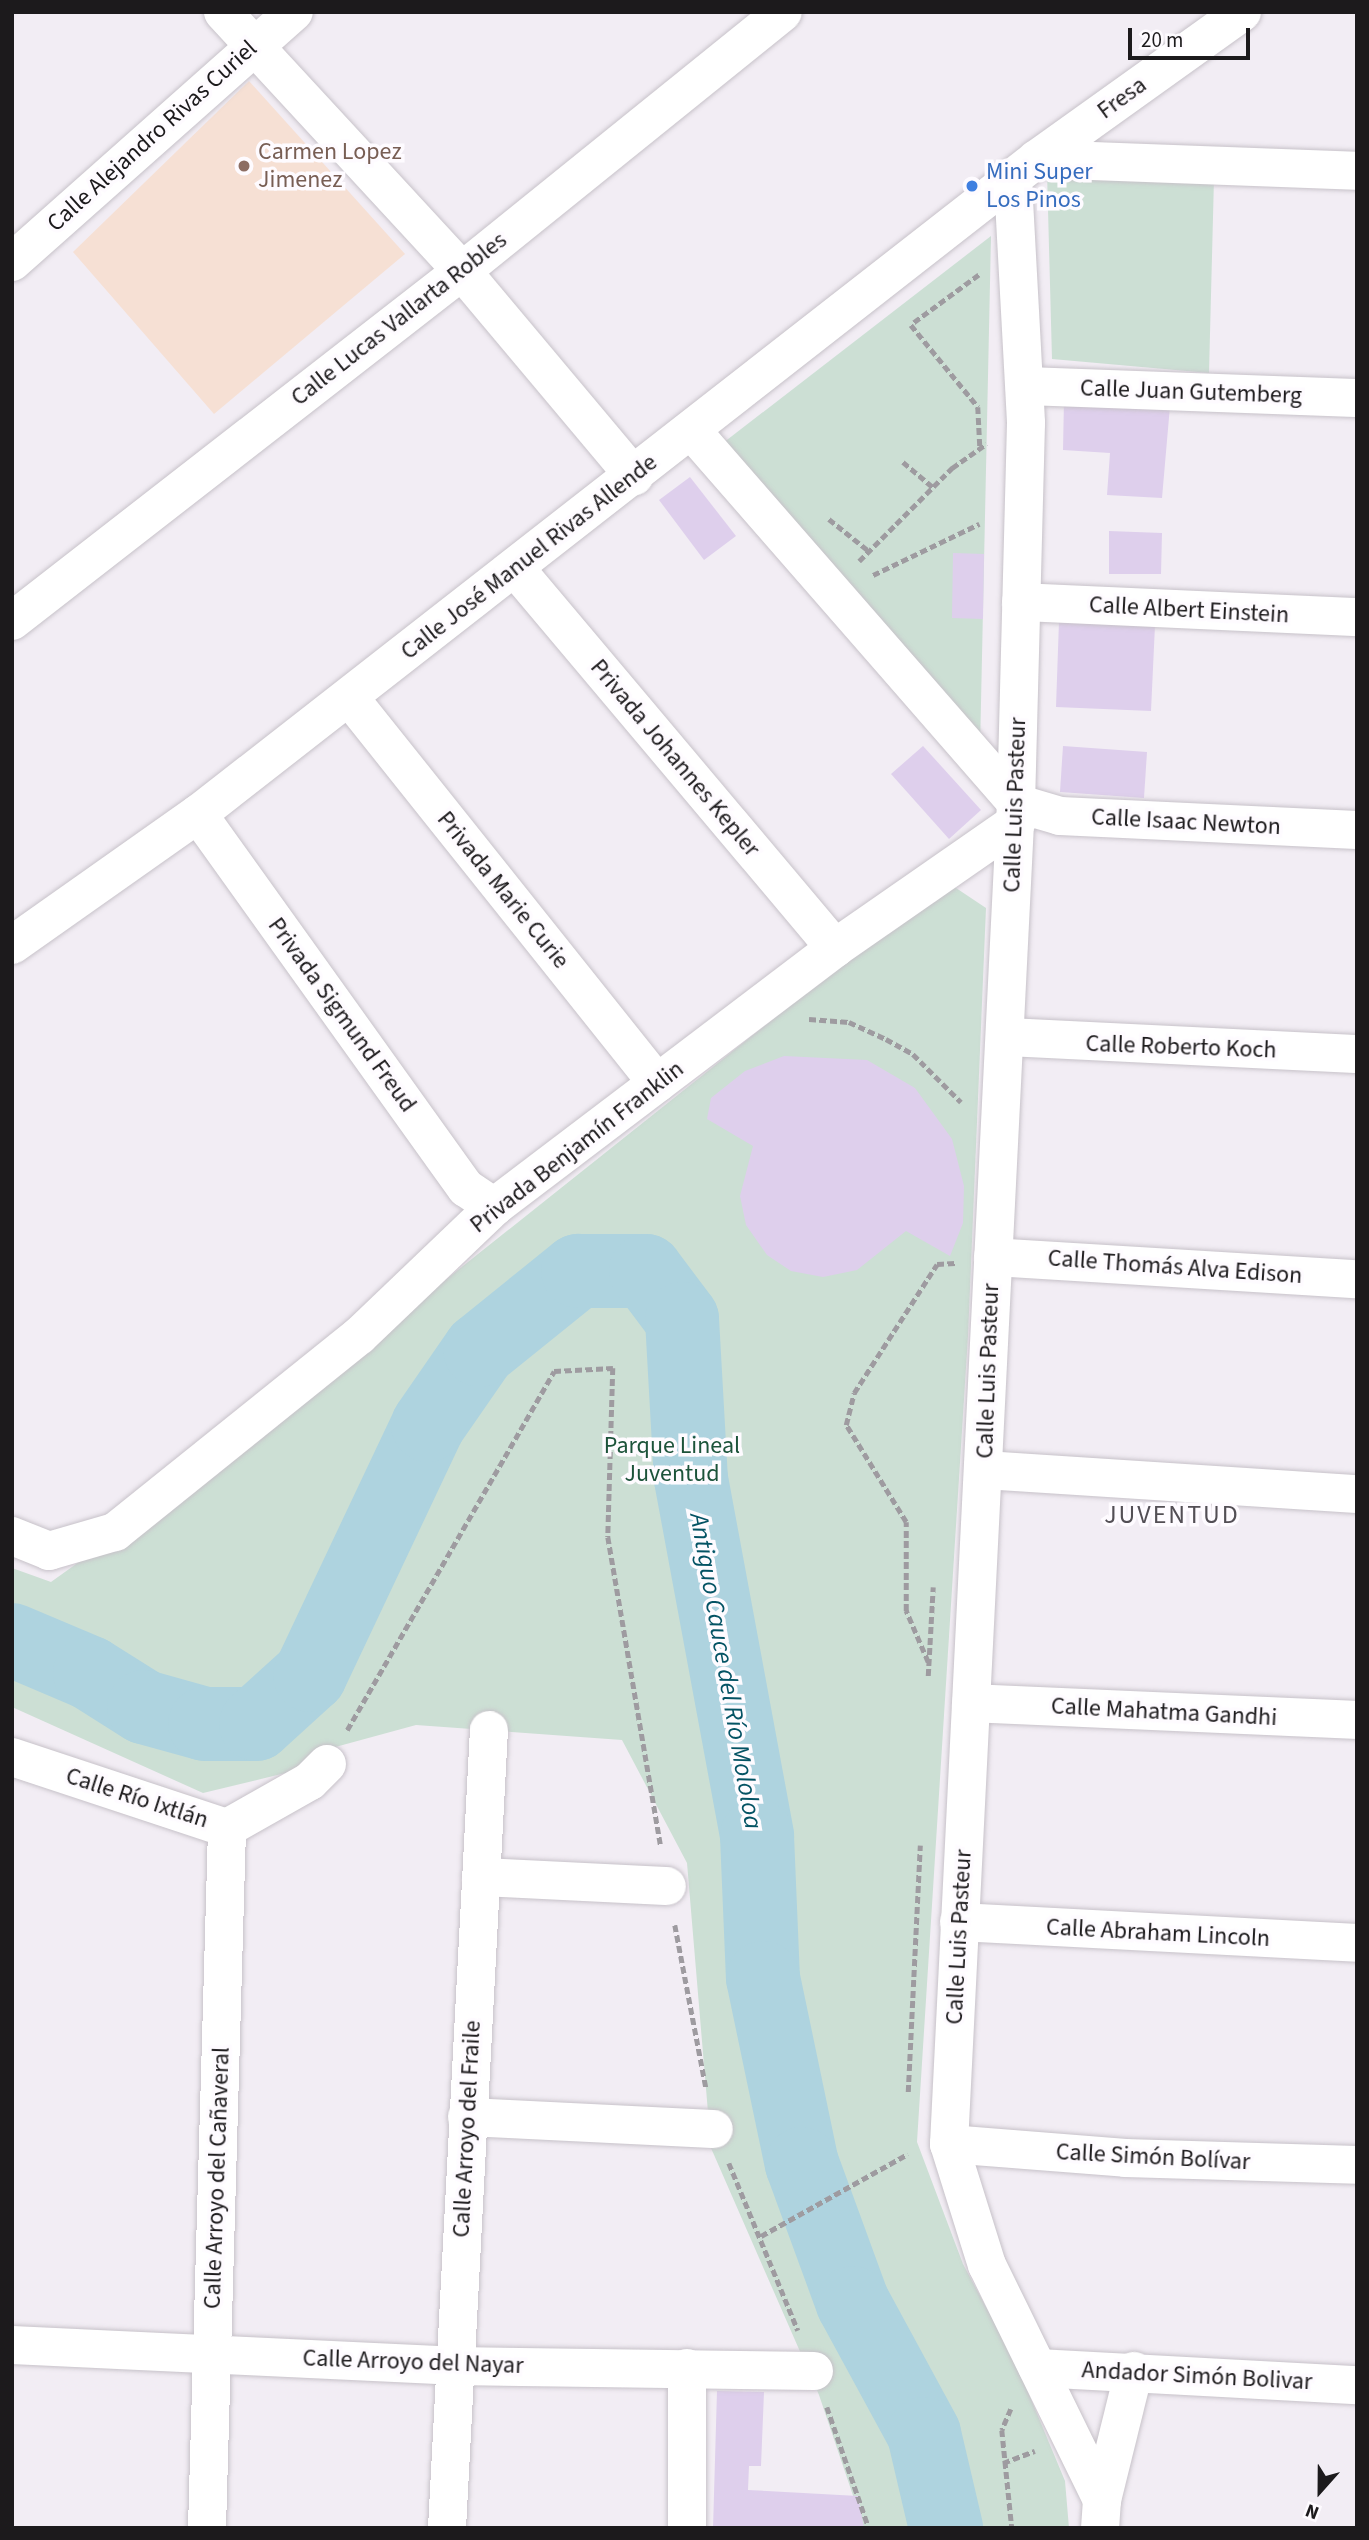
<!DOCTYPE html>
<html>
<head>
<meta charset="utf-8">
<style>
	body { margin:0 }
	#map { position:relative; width:1369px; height:2540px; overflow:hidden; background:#f2edf4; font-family:"Source Sans 3",sans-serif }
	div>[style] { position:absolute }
	.education>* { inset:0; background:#f6e0d4 }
	.green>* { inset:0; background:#ccdfd4 }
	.river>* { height:74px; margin:-37px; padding:0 37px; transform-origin:37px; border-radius:37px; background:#aed3df }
	.building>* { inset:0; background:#decfec }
	.path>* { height:4.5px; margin-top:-2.25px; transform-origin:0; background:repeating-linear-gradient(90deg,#9e9ba0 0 7px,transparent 0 10.5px) }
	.roads { filter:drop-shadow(0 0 2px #c7c2c9) drop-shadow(0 0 2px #c7c2c9) }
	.minor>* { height:38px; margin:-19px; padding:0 19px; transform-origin:19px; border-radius:19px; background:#fff }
	.tertiary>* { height:38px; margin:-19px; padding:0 19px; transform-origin:19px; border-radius:19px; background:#fff }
	.dots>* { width:19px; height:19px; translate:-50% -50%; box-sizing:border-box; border:4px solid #fefbff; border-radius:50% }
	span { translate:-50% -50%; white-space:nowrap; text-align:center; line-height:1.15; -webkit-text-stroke:7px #fefbff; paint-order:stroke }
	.street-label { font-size:24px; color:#1c1a1c }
	.education-label { font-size:24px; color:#785e54 }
	.left { translate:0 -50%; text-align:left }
	.shop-label { font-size:24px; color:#366cbe }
	.park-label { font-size:24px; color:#1c533a }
	.neighbourhood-label { font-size:26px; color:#534f55; letter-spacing:2px }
	.water-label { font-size:26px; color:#045364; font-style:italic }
	.frame { position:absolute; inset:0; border:14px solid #1c1a1c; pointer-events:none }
	.north { position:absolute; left:1285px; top:2456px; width:70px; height:70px; -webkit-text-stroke:5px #fefbff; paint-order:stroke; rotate:201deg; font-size:19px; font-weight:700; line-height:28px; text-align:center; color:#1c1a1c }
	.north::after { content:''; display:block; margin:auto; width:24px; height:32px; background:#1c1a1c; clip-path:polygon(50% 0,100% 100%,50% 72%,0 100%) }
	.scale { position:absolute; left:1128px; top:28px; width:122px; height:32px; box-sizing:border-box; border:4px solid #1c1a1c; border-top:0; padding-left:9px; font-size:21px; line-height:24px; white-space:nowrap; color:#1c1a1c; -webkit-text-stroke:5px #fefbff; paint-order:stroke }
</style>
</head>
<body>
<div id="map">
	<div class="education">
		<i style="clip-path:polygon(249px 81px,405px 254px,214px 414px,73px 252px)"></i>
	</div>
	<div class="green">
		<i style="clip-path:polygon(1047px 172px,1214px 178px,1209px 373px,1052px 359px)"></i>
		<i style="clip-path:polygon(991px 236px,980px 750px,723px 443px)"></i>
		<i style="clip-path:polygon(953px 886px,986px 908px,968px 1336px,917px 2142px,963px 2264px,1016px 2363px,1065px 2481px,1069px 2528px,864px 2528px,819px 2395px,711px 2148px,687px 1863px,622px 1740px,416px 1725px,317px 1752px,294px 1771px,203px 1793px,12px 1707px,12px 1568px,51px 1582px,203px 1473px,934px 891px)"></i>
	</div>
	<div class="river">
		<i style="left:12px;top:1640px;width:85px;rotate:22.9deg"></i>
		<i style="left:90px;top:1673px;width:64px;rotate:32.2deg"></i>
		<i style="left:144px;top:1707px;width:63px;rotate:15.6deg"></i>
		<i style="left:205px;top:1724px;width:51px"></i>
		<i style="left:256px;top:1724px;width:73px;rotate:-42.2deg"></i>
		<i style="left:310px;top:1675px;width:276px;rotate:-64.7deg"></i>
		<i style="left:428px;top:1425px;width:91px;rotate:-55.3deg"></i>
		<i style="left:480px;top:1350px;width:126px;rotate:-38.9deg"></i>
		<i style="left:578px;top:1271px;width:68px"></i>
		<i style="left:646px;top:1271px;width:60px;rotate:53.1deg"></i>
		<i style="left:682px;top:1319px;width:160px;rotate:86.8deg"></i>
		<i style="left:691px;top:1479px;width:363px;rotate:79.5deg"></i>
		<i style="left:757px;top:1836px;width:142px;rotate:87.6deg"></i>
		<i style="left:763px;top:1978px;width:190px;rotate:78.2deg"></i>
		<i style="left:802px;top:2164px;width:148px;rotate:69.9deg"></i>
		<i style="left:853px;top:2303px;width:149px;rotate:61.5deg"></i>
		<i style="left:924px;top:2434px;width:97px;rotate:76.8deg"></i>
	</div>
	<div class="building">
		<i style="clip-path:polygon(1064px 399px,1170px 406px,1162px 498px,1107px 495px,1110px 453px,1063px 450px)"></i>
		<i style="clip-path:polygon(690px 477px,736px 536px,704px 560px,659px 500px)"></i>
		<i style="clip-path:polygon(1109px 531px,1162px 533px,1161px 574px,1109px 574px)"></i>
		<i style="clip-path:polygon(953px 553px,984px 554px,983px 619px,952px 618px)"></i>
		<i style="clip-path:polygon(1059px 621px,1155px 625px,1151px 711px,1056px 707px)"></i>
		<i style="clip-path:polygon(923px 746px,981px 810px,949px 839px,891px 774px)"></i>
		<i style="clip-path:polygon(1063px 746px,1147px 752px,1144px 798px,1060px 792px)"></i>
		<i style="clip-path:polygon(784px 1056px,867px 1060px,915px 1088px,952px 1139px,964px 1186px,963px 1223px,950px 1256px,906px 1231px,857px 1270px,823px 1277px,791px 1271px,767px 1255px,746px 1225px,740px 1196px,753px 1146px,707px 1119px,711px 1098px,745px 1071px)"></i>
		<i style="clip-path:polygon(717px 2391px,764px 2392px,761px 2466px,749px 2466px,748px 2490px,858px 2496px,864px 2528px,713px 2528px)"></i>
	</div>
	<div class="path">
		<i style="left:979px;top:275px;width:84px;rotate:143.7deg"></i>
		<i style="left:911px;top:325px;width:106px;rotate:50.7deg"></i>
		<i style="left:978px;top:407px;width:40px;rotate:87.1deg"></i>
		<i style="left:903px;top:462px;width:39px;rotate:40deg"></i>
		<i style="left:829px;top:519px;width:51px;rotate:38.7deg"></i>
		<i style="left:859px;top:561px;width:132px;rotate:-45deg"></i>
		<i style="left:952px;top:468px;width:42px;rotate:-35.2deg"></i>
		<i style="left:873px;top:575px;width:118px;rotate:-25.7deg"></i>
		<i style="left:809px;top:1019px;width:40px;rotate:4.3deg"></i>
		<i style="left:849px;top:1022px;width:41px;rotate:24.7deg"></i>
		<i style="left:886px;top:1039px;width:31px;rotate:29deg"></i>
		<i style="left:913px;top:1054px;width:68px;rotate:45deg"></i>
		<i style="left:928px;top:1662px;width:56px;rotate:-113.3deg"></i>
		<i style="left:906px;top:1611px;width:89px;rotate:-90deg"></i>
		<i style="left:906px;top:1522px;width:114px;rotate:-121.7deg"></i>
		<i style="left:846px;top:1425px;width:33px;rotate:-76deg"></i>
		<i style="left:854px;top:1393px;width:153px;rotate:-57.2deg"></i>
		<i style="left:937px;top:1264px;width:18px;rotate:-3deg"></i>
		<i style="left:928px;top:1676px;width:89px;rotate:-86.8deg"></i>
		<i style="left:347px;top:1730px;width:414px;rotate:-60deg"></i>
		<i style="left:554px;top:1371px;width:59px;rotate:-2.9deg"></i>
		<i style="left:613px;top:1368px;width:169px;rotate:91.7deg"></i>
		<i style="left:608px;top:1537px;width:314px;rotate:80.3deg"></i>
		<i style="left:675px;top:1925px;width:166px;rotate:79.2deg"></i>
		<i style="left:908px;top:2092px;width:247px;rotate:-87.2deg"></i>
		<i style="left:729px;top:2163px;width:181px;rotate:67.6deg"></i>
		<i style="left:761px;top:2236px;width:168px;rotate:-29.2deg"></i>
		<i style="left:827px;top:2407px;width:128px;rotate:70.9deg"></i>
		<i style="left:1011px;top:2409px;width:23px;rotate:113deg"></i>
		<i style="left:1002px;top:2430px;width:99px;rotate:84.2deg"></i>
		<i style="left:1003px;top:2463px;width:34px;rotate:-21deg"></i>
	</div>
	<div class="roads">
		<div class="minor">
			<i style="left:223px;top:12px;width:352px;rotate:47.3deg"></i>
			<i style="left:462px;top:271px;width:268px;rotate:50deg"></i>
			<i style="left:1037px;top:159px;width:320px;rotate:2.1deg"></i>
			<i style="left:1013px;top:182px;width:241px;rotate:86.9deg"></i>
			<i style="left:1026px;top:423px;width:380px;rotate:91.5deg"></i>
			<i style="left:1016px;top:803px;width:1343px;rotate:92.86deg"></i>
			<i style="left:949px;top:2144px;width:127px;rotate:72.6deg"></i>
			<i style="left:987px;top:2265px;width:262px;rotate:63.9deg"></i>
			<i style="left:1102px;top:2500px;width:28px;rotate:94deg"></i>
			<i style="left:12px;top:262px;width:377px;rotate:-41.6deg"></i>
			<i style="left:1025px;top:386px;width:332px;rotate:2.1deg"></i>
			<i style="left:692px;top:431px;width:493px;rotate:48.9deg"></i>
			<i style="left:1016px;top:803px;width:46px;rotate:16.5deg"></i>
			<i style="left:1060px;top:816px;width:297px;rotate:2.7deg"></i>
			<i style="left:515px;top:568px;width:497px;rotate:49.9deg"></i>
			<i style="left:1021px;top:602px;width:336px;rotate:2.6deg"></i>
			<i style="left:349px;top:697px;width:494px;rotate:51.4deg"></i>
			<i style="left:198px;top:814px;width:460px;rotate:54.4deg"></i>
			<i style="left:466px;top:1188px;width:34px;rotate:34deg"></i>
			<i style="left:12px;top:945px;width:228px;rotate:-35.2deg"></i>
			<i style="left:198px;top:814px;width:1064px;rotate:-37.98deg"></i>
			<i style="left:1037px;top:159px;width:252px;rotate:-35.6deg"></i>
			<i style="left:1006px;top:1037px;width:351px;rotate:2.8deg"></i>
			<i style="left:993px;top:1257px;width:365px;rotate:3.5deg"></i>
			<i style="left:984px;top:1470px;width:374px;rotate:3.7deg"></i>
			<i style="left:12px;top:1536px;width:40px;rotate:22deg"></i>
			<i style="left:49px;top:1551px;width:69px;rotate:-16.1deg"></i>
			<i style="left:115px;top:1532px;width:313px;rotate:-38.8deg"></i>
			<i style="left:359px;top:1336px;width:187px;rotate:-43.7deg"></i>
			<i style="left:494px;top:1207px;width:428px;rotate:-37.2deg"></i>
			<i style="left:835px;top:948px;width:221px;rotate:-34.8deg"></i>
			<i style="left:971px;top:1703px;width:386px;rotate:2.5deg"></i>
			<i style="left:12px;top:1757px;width:226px;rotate:18.3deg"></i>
			<i style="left:227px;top:1828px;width:95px;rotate:-29.5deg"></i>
			<i style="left:310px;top:1781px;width:24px;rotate:-45deg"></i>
			<i style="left:481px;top:1877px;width:186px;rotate:2.8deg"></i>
			<i style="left:959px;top:1922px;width:399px;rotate:3deg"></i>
			<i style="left:467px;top:2117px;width:247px;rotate:2.8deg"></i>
			<i style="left:949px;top:2144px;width:177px;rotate:4.5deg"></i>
			<i style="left:1125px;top:2158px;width:232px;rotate:1.7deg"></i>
			<i style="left:12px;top:2345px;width:442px;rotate:2.7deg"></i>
			<i style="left:454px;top:2366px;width:360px;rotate:0.8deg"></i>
			<i style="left:687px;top:2368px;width:160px;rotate:90deg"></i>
			<i style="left:1038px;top:2368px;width:319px;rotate:3.1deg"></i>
			<i style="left:1102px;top:2500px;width:133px;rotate:-76.1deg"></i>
			<i style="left:207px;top:2528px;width:700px;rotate:-88.36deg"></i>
			<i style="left:447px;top:2528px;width:799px;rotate:-86.99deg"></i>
		</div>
		<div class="tertiary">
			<i style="left:12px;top:621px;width:570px;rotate:-37.87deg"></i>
			<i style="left:462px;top:271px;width:412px;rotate:-38.9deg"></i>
		</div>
	</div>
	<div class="dots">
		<i style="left:244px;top:166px;background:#8d6e63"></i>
		<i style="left:972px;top:186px;background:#3f7fe0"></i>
	</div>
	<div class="street-label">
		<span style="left:1122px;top:98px;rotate:-36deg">Fresa</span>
		<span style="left:152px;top:136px;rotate:-42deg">Calle Alejandro Rivas Curiel</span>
		<span style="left:399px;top:319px;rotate:-38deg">Calle Lucas Vallarta Robles</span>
		<span style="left:1191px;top:392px;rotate:2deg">Calle Juan Gutemberg</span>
		<span style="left:529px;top:557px;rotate:-38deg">Calle José Manuel Rivas Allende</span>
		<span style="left:1189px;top:610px;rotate:3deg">Calle Albert Einstein</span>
		<span style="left:675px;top:758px;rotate:50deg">Privada Johannes Kepler</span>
		<span style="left:1015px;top:805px;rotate:-88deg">Calle Luis Pasteur</span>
		<span style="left:1186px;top:822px;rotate:3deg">Calle Isaac Newton</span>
		<span style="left:503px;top:890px;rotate:51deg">Privada Marie Curie</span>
		<span style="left:342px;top:1015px;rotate:54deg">Privada Sigmund Freud</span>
		<span style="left:1181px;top:1047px;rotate:2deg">Calle Roberto Koch</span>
		<span style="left:577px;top:1147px;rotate:-38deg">Privada Benjamín Franklin</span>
		<span style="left:1175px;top:1267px;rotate:4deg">Calle Thomás Alva Edison</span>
		<span style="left:988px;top:1371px;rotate:-88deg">Calle Luis Pasteur</span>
		<span style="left:1164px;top:1712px;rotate:3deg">Calle Mahatma Gandhi</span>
		<span style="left:137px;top:1798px;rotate:18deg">Calle Río Ixtlán</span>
		<span style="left:1158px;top:1933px;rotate:3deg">Calle Abraham Lincoln</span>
		<span style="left:959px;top:1937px;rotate:-87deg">Calle Luis Pasteur</span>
		<span style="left:467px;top:2129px;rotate:-87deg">Calle Arroyo del Fraile</span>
		<span style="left:1153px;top:2157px;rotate:3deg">Calle Simón Bolívar</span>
		<span style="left:217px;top:2178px;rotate:-88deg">Calle Arroyo del Cañaveral</span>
		<span style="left:413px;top:2362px;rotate:2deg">Calle Arroyo del Nayar</span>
		<span style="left:1197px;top:2376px;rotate:3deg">Andador Simón Bolivar</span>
	</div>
	<div class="education-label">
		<span class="left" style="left:258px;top:166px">Carmen Lopez<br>Jimenez</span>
	</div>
	<div class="shop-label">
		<span class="left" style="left:986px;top:186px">Mini Super<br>Los Pinos</span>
	</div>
	<div class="park-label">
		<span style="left:672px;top:1460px">Parque Lineal<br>Juventud</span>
	</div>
	<div class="neighbourhood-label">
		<span style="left:1172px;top:1515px">JUVENTUD</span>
	</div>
	<div class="water-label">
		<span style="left:726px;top:1671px;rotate:80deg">Antiguo Cauce del Río Mololoa</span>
	</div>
	<div class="frame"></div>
	<div class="north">N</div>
	<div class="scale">20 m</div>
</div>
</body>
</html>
